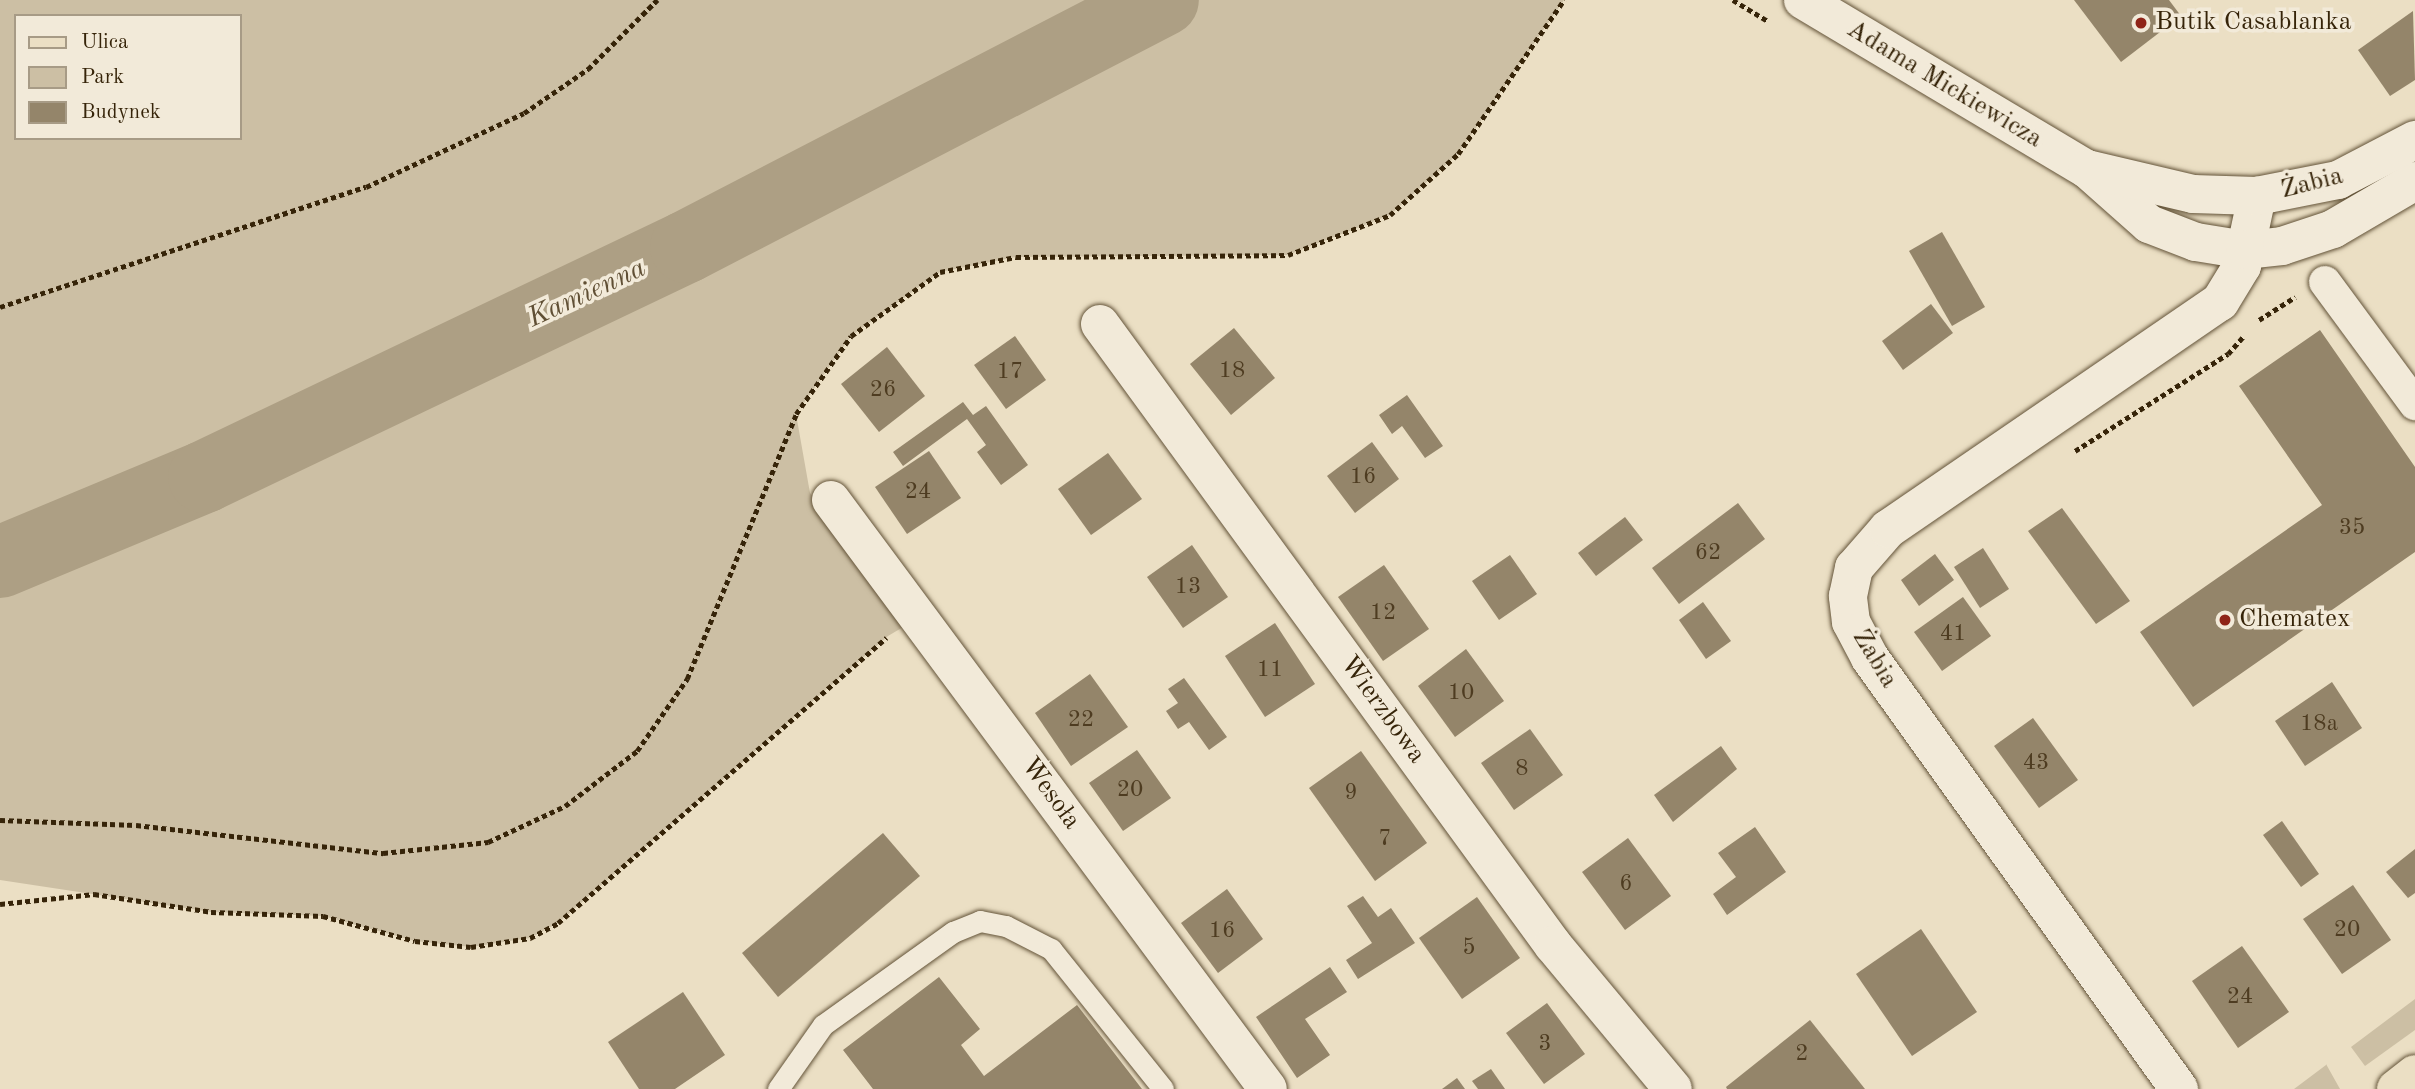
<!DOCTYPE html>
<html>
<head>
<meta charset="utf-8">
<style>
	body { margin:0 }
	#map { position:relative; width:2415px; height:1089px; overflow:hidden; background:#ebdfc4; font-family:"Old Standard TT",serif }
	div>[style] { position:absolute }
	.green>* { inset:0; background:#ccbfa4 }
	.river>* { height:72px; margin:-36px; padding:0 36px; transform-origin:36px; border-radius:36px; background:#ad9f84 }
	.building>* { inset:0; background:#94856a }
	.path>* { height:4.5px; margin-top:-2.25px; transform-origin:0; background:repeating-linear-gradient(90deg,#362409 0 5px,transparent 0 8.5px) }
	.roads { filter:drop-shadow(0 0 2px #635338) drop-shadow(0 0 2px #635338) }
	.service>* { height:21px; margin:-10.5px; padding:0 10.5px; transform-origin:10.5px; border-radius:10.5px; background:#f2ead9 }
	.pedestrian>* { height:32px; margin:-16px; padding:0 16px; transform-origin:16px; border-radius:16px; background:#f2ead9 }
	.minor>* { height:38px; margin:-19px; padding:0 19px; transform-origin:19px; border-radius:19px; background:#f2ead9 }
	.tertiary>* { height:38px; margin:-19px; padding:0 19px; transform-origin:19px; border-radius:19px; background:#f2ead9 }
	.primary>* { height:38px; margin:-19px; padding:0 19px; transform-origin:19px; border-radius:19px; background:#ebdfc4 }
	.dots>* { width:19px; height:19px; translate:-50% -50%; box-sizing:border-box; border:4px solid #f2ead9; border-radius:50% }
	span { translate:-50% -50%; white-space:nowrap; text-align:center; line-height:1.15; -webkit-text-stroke:7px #f2ead9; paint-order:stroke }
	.number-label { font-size:23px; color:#4e3c21 }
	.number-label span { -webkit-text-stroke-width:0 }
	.poi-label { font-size:26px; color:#362409 }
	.left { translate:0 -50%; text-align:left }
	.street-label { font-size:26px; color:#362409 }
	.water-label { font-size:28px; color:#604f34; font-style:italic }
	.legend { position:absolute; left:14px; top:14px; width:228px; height:126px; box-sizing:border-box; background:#f2ead9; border:2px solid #a79b86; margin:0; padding:9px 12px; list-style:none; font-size:21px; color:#362409 }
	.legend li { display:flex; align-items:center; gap:14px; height:35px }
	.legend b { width:35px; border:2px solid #a79b86 }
</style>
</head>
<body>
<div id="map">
	<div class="green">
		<i style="clip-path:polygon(evenodd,0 0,1564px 0,1458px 154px,1390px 215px,1288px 255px,1016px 257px,940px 272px,851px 336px,796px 414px,810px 493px,920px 617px,888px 636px,558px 923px,530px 938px,471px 947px,415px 941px,323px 916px,211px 912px,0 880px,0 0,16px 16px,240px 16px,240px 138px,16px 138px,16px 16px)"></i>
		<i style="clip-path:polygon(2415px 999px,2415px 1030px,2365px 1066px,2351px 1047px)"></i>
		<i style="clip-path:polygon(2326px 1064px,2340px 1089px,2294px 1089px,2326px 1065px)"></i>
	</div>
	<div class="river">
		<i style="left:0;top:562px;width:221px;rotate:-22.6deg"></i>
		<i style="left:204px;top:477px;width:534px;rotate:-25.51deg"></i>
		<i style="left:686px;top:247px;width:537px;rotate:-27.38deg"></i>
	</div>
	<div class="building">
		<i style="clip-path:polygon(2074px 0,2169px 0,2181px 16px,2121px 62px)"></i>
		<i style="clip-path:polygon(2413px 11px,2415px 80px,2390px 96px,2358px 50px)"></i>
		<i style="clip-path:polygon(1942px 232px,1985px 307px,1952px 326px,1909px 251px)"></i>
		<i style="clip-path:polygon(1931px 304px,1953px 333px,1903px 370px,1882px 341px)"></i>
		<i style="clip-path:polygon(1234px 328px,1275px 378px,1231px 415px,1190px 364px)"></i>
		<i style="clip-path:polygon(2320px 330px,2415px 467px,2415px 552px,2193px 707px,2140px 632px,2322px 505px,2239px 386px)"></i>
		<i style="clip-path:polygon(1015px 336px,1046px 380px,1006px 409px,974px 365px)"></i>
		<i style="clip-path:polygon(887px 347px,925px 396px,879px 432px,841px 384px)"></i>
		<i style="clip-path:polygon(1407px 395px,1443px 446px,1425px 458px,1402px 426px,1392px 434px,1379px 415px)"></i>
		<i style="clip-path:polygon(963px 402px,973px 415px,986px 406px,1028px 465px,1001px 485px,977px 452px,986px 445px,967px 419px,903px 466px,893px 452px)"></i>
		<i style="clip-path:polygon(1372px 442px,1399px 479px,1355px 513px,1327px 476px)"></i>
		<i style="clip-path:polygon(929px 451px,961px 498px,907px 534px,875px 487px)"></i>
		<i style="clip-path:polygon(1108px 453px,1142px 499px,1091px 535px,1058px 489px)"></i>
		<i style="clip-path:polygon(1738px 503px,1765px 539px,1679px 604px,1652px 568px)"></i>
		<i style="clip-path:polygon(2062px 508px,2130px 601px,2096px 624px,2028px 531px)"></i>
		<i style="clip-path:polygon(1625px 517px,1643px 540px,1596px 576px,1578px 553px)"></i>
		<i style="clip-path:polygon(1192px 545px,1228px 597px,1183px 628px,1147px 577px)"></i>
		<i style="clip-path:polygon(1983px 548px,2009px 589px,1980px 608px,1954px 567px)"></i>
		<i style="clip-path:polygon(1935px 554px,1954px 580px,1919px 606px,1901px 580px)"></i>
		<i style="clip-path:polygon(1510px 555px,1537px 594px,1499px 620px,1472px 581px)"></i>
		<i style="clip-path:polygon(1384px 565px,1429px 629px,1383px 661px,1338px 597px)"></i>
		<i style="clip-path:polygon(1963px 597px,1991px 636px,1942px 671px,1914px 632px)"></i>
		<i style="clip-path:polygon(1703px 602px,1731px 641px,1706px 659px,1679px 620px)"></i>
		<i style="clip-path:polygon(1275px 623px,1315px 684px,1265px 717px,1225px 656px)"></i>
		<i style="clip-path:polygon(1466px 649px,1504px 701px,1455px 737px,1418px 686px)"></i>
		<i style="clip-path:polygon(1090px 674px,1128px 727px,1071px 766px,1035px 713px)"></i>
		<i style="clip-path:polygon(1184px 678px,1227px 737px,1209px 750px,1189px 722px,1178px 729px,1166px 711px,1178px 703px,1168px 689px)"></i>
		<i style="clip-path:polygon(2332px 682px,2362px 728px,2305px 766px,2275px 721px)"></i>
		<i style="clip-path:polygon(2033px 718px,2078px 780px,2039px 808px,1994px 746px)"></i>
		<i style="clip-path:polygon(1530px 729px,1563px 775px,1514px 810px,1481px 763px)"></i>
		<i style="clip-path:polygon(1721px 746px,1737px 769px,1673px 822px,1654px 795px)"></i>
		<i style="clip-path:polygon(1137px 750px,1171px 798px,1123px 831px,1089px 783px)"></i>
		<i style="clip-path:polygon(1361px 751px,1427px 843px,1375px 881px,1309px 788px)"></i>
		<i style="clip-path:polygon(2282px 821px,2319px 874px,2301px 887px,2263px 835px)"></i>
		<i style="clip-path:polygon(1755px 827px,1786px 872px,1727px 915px,1713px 894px,1736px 877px,1718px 853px)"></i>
		<i style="clip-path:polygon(883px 833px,920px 876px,778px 997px,742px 953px)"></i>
		<i style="clip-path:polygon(1628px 838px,1671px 896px,1625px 930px,1582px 872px)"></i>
		<i style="clip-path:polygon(2415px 849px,2415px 893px,2408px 898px,2386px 872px)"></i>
		<i style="clip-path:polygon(2353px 885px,2391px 940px,2342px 974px,2303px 919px)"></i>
		<i style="clip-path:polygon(1227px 889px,1263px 939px,1218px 973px,1181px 923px)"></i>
		<i style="clip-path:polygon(1363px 896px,1378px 917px,1391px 908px,1415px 943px,1358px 979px,1346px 960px,1372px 943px,1347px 906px)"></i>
		<i style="clip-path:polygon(1477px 897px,1520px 958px,1462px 999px,1419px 938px)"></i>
		<i style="clip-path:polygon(1921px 929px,1977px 1012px,1912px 1056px,1856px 974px)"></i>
		<i style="clip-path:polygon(2242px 946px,2289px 1012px,2238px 1048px,2192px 981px)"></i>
		<i style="clip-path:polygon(1330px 967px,1347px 992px,1305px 1019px,1330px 1055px,1297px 1078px,1256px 1017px)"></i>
		<i style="clip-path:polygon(939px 977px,980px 1029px,961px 1045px,984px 1076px,1077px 1005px,1142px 1089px,873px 1089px,843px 1050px)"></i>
		<i style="clip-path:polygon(683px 992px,725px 1055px,675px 1089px,639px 1089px,608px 1042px)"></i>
		<i style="clip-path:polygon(1547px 1003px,1585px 1054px,1544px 1084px,1506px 1033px)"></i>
		<i style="clip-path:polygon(1810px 1020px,1865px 1089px,1727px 1089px,1726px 1087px)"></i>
		<i style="clip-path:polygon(1491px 1069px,1505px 1089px,1478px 1089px,1472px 1081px)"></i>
		<i style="clip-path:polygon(1457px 1078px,1465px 1089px,1442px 1089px)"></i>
	</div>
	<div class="path">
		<i style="left:1733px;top:0;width:41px;rotate:31deg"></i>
		<i style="left:0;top:307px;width:385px;rotate:-18.2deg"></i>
		<i style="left:366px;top:187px;width:174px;rotate:-25.1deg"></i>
		<i style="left:524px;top:113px;width:78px;rotate:-34.5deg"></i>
		<i style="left:588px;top:69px;width:98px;rotate:-45deg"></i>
		<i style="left:2259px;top:320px;width:43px;rotate:-32.6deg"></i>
		<i style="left:2075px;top:451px;width:181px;rotate:-32.4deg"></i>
		<i style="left:2228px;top:354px;width:23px;rotate:-49deg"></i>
		<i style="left:0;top:820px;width:136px;rotate:2.1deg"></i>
		<i style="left:136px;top:825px;width:249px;rotate:6.5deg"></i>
		<i style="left:383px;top:853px;width:106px;rotate:-6deg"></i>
		<i style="left:488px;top:842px;width:85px;rotate:-25.1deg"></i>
		<i style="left:565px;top:806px;width:91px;rotate:-37.4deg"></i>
		<i style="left:637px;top:751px;width:88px;rotate:-55.2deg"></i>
		<i style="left:687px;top:679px;width:287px;rotate:-67.6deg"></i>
		<i style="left:796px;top:414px;width:95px;rotate:-54.8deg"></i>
		<i style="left:851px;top:336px;width:110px;rotate:-35.7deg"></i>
		<i style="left:940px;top:272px;width:77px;rotate:-11.2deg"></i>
		<i style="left:1016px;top:257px;width:272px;rotate:-0.4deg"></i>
		<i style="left:1288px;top:255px;width:110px;rotate:-21.4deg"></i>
		<i style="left:1390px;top:215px;width:91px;rotate:-41.9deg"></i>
		<i style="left:1458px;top:154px;width:187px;rotate:-55.5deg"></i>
		<i style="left:0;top:904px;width:95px;rotate:-6.1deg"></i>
		<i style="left:94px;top:894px;width:118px;rotate:8.7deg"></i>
		<i style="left:211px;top:912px;width:112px;rotate:2deg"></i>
		<i style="left:323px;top:916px;width:95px;rotate:15.2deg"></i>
		<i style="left:415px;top:941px;width:56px;rotate:6.1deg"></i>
		<i style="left:471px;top:947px;width:60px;rotate:-8.7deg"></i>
		<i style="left:530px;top:938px;width:32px;rotate:-28deg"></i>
		<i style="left:558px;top:923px;width:435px;rotate:-41deg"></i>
	</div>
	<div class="roads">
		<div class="service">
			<i style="left:778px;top:1089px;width:78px;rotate:-54.9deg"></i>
			<i style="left:823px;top:1025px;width:160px;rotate:-35.6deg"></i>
			<i style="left:953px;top:932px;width:29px;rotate:-22deg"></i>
			<i style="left:980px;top:921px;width:26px;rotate:11deg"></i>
			<i style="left:1006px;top:926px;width:51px;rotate:27.1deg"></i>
			<i style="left:1051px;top:949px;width:179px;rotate:51.3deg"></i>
		</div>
		<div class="pedestrian">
			<i style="left:2325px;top:282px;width:152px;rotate:53.6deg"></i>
		</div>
		<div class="minor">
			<i style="left:1100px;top:324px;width:769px;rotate:53.89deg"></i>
			<i style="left:1553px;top:945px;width:187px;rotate:50.2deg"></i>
			<i style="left:831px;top:500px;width:733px;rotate:53.43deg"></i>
			<i style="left:2179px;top:1089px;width:530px;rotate:-125.64deg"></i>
			<i style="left:1870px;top:658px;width:41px;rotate:-117.8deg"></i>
			<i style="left:1851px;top:622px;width:26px;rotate:-97deg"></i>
			<i style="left:1848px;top:596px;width:29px;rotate:-78deg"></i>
			<i style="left:1854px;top:568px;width:52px;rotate:-48.9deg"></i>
			<i style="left:1888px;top:529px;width:402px;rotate:-34.4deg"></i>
			<i style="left:2220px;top:302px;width:42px;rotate:-58.6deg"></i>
			<i style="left:2242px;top:266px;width:72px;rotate:-77.9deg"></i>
		</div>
		<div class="tertiary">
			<i style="left:1803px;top:0;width:330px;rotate:30.8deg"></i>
			<i style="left:2087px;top:169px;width:83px;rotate:41.6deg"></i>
			<i style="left:2149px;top:224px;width:50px;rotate:21deg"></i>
			<i style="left:2196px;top:242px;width:50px;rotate:9.3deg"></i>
			<i style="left:2245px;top:250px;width:37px;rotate:-6deg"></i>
			<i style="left:2282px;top:246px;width:54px;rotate:-18.4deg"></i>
			<i style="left:2333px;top:229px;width:95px;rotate:-30.3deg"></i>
			<i style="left:2087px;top:169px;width:109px;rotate:13.3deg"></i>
			<i style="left:2193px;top:194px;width:64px;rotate:1.8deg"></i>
			<i style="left:2257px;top:196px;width:83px;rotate:-11.2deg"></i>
			<i style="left:2338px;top:180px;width:87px;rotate:-27.5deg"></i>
		</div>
		<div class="primary">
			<i style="left:2396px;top:1089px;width:24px;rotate:-38deg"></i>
		</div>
	</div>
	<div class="dots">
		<i style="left:2141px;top:23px;background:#8f2418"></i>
		<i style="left:2225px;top:620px;background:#8f2418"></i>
	</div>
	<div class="number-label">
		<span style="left:1232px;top:371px">18</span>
		<span style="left:1010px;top:372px">17</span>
		<span style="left:883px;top:390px">26</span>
		<span style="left:1363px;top:477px">16</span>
		<span style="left:918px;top:492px">24</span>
		<span style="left:2352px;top:528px">35</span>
		<span style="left:1708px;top:553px">62</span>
		<span style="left:1188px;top:587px">13</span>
		<span style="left:1383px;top:613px">12</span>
		<span style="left:1953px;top:634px">41</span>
		<span style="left:1270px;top:670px">11</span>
		<span style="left:1461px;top:693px">10</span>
		<span style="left:1081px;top:720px">22</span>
		<span style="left:2319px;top:724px">18a</span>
		<span style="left:2036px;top:763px">43</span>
		<span style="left:1522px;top:769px">8</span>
		<span style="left:1130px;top:790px">20</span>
		<span style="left:1351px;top:793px">9</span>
		<span style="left:1385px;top:839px">7</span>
		<span style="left:1626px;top:884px">6</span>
		<span style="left:2347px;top:930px">20</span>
		<span style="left:1222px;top:931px">16</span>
		<span style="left:1469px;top:948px">5</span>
		<span style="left:2240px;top:997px">24</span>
		<span style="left:1545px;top:1044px">3</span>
		<span style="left:1802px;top:1054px">2</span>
	</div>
	<div class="poi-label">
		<span class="left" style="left:2155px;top:23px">Butik Casablanka</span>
		<span class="left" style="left:2239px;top:620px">Chematex</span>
	</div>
	<div class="street-label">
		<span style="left:1944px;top:85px;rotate:31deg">Adama Mickiewicza</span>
		<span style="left:2312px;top:184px;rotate:-14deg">Żabia</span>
		<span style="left:1874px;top:659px;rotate:59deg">Żabia</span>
		<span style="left:1382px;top:710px;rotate:54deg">Wierzbowa</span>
		<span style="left:1050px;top:794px;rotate:54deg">Wesoła</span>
	</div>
	<div class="water-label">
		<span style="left:587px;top:294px;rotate:-25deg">Kamienna</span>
	</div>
	<ul class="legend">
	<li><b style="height:9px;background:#ebdfc4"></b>Ulica</li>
	<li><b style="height:19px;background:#ccbfa4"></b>Park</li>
	<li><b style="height:19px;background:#94856a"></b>Budynek</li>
	</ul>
</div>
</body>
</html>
